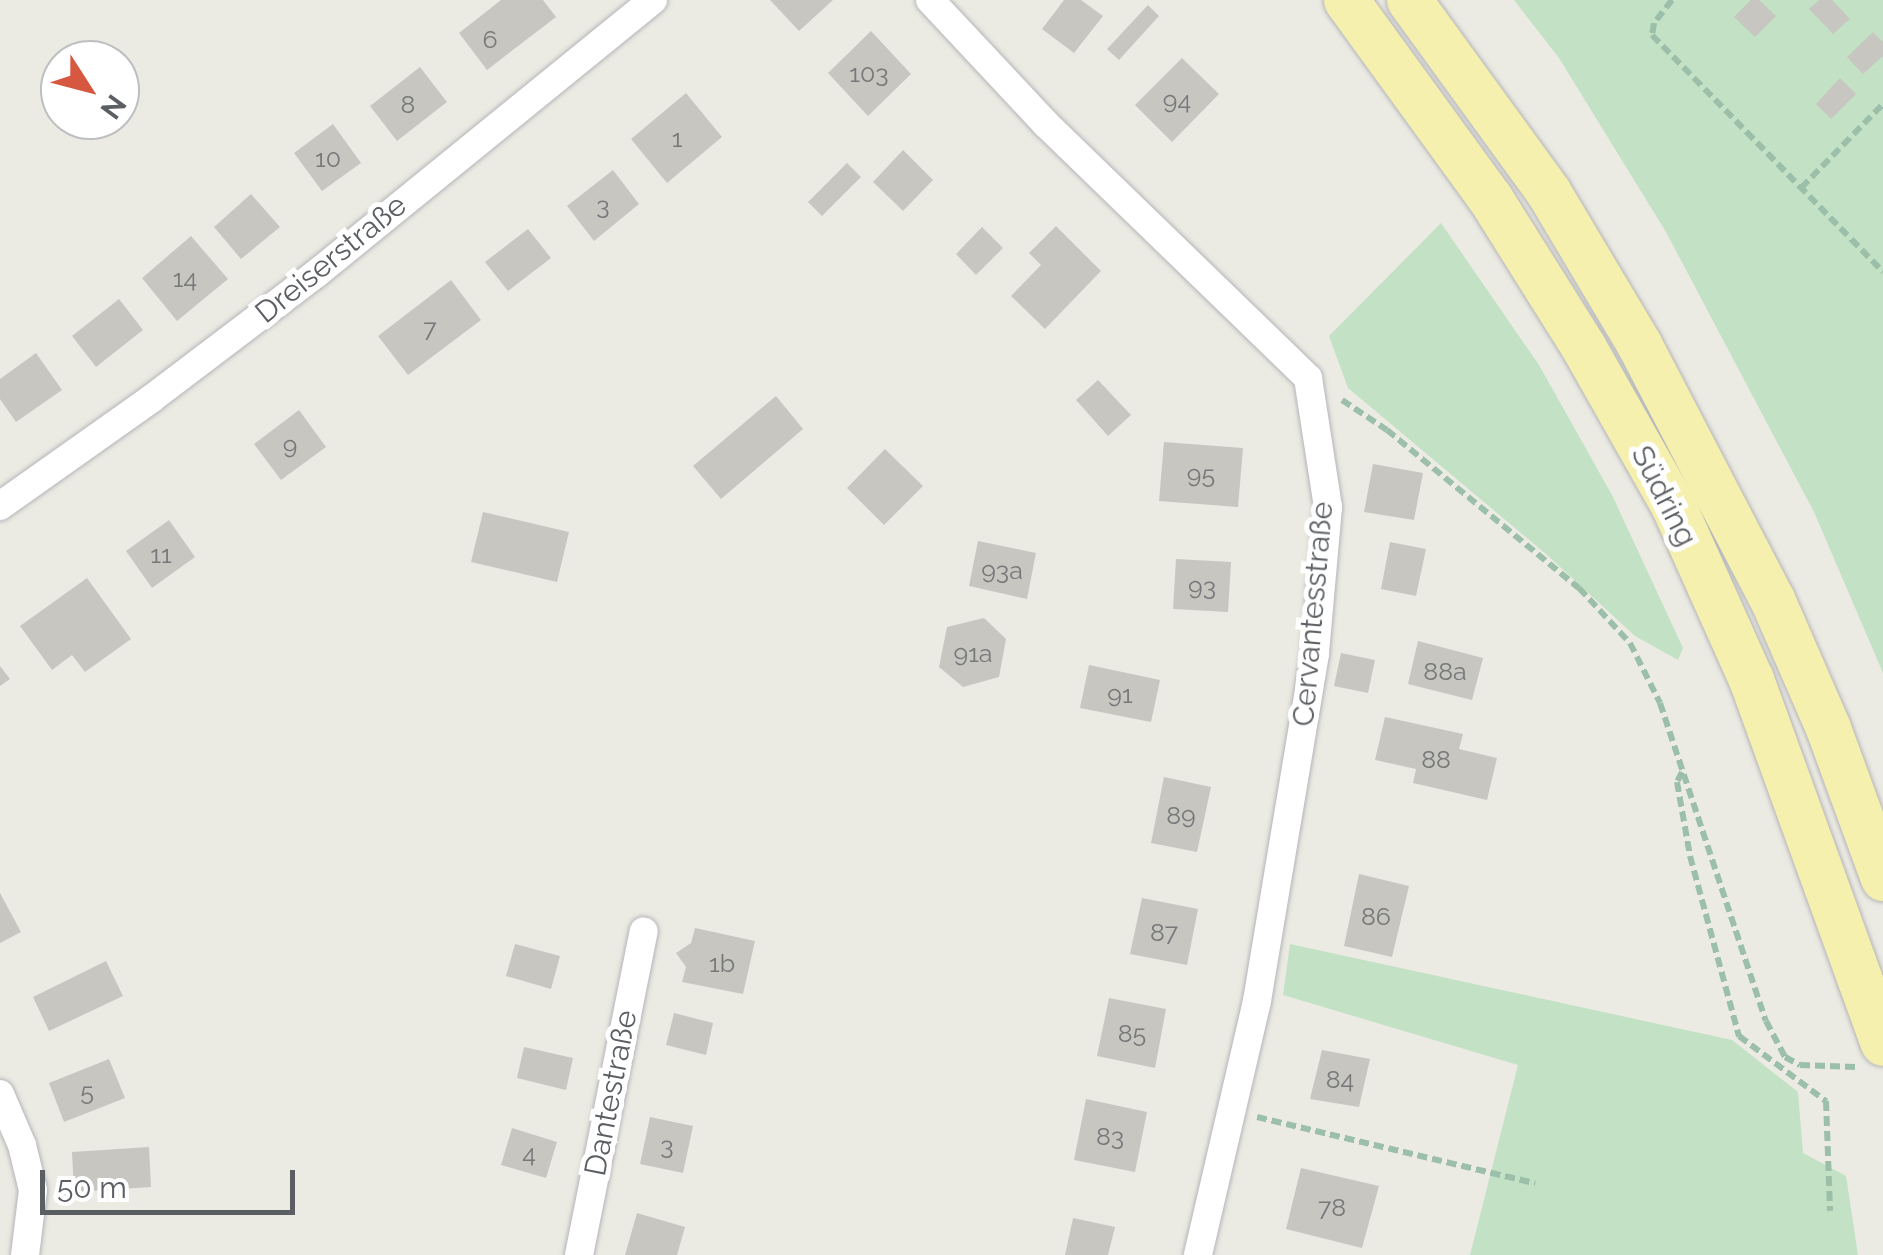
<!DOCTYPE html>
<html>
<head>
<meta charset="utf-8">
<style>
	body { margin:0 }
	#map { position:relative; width:1883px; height:1255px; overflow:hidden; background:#ecebe3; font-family:Raleway,sans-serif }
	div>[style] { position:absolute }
	.green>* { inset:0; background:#c2e1c5 }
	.building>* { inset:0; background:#c8c6c0 }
	.path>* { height:6px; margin-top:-3px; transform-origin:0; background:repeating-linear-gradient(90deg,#9bbfa9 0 10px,transparent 0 15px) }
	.roads { filter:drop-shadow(0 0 2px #b4b5b9) drop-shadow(0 0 2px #b4b5b9) }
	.street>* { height:28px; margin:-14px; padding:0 14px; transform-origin:14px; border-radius:14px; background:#fff }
	.primary>* { height:45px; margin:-22.5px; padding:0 22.5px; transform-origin:22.5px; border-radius:22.5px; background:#f6f0af }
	span { translate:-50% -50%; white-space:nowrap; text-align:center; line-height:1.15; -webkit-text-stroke:10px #fff; paint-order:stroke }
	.number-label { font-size:25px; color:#76787a }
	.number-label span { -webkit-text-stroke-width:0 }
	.street-label { font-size:30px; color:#5b5e62 }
	.north { position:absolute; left:40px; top:40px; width:100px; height:100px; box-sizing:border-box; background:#fff; border:2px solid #bdbfc0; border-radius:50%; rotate:126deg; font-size:28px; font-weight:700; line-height:40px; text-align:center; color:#5b5e62 }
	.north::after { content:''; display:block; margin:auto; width:35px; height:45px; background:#d65840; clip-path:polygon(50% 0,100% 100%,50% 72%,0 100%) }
	.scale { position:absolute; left:40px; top:1170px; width:255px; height:45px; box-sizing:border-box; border:5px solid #5b5e62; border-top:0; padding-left:12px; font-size:30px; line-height:35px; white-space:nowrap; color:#5b5e62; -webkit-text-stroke:8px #fff; paint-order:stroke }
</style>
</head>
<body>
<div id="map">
	<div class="green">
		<i style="clip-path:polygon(1514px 0,1883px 0,1883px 673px,1814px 512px,1666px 232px,1559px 58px)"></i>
		<i style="clip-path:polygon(1441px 223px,1539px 365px,1612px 495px,1683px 648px,1678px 660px,1635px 636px,1546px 554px,1348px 388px,1329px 336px)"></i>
		<i style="clip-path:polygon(1290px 944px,1732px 1040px,1798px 1092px,1803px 1153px,1846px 1176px,1858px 1255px,1470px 1255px,1518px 1065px,1283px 995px)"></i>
	</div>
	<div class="building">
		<i style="clip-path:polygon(501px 0,543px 0,556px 17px,487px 70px,459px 33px)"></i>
		<i style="clip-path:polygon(770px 0,833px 0,799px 31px)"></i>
		<i style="clip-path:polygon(1064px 0,1081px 0,1103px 16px,1074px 53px,1042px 29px)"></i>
		<i style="clip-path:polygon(1751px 0,1759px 0,1776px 16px,1755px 37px,1734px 17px)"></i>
		<i style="clip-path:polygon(1819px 0,1832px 0,1850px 19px,1833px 34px,1809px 9px)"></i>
		<i style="clip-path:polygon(1148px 5px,1159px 16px,1119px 60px,1107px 49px)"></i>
		<i style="clip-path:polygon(871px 31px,911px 74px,868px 116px,828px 73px)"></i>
		<i style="clip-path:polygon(1873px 32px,1883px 42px,1883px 56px,1863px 74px,1847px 57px)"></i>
		<i style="clip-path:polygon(1182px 58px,1219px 94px,1172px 142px,1135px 105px)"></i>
		<i style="clip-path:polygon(420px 67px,447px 102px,397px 141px,370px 106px)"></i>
		<i style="clip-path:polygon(1840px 78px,1856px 94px,1831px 119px,1816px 104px)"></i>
		<i style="clip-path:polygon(686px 93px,722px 137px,667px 183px,631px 139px)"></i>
		<i style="clip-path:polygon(333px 124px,361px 163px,322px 191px,294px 153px)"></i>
		<i style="clip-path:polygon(903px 150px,933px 180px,903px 211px,873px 182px)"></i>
		<i style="clip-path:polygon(847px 163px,861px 177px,822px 216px,808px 202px)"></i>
		<i style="clip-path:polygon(613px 170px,639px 204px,594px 241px,567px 206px)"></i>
		<i style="clip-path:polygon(251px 194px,280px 227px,241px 259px,214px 227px)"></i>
		<i style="clip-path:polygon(1056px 226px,1101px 271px,1045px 329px,1011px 296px,1041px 265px,1029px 253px)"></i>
		<i style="clip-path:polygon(982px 227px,1003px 248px,976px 275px,956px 254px)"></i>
		<i style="clip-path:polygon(528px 229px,551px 258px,508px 291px,485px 262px)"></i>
		<i style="clip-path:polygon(191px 236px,228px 279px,177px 321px,142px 278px)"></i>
		<i style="clip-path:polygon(451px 280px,481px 320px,408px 375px,378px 336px)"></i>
		<i style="clip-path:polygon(119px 299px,143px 330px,96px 367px,72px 336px)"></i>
		<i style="clip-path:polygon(36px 353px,62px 390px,16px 422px,0 399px,0 379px)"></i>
		<i style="clip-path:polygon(1098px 380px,1131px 415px,1108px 436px,1076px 400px)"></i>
		<i style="clip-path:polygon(776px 396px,803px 429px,721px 499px,693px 466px)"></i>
		<i style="clip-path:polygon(299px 410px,326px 447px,281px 480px,254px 444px)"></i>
		<i style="clip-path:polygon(1164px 442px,1243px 448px,1238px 507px,1159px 501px)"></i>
		<i style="clip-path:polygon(885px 449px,923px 486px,884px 525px,847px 488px)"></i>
		<i style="clip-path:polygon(1373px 464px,1423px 473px,1414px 520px,1364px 512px)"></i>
		<i style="clip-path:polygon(483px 512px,569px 532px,557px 582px,471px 562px)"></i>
		<i style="clip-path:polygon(169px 520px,195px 557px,152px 588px,126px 551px)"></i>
		<i style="clip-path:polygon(978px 541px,1036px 553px,1027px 599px,969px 586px)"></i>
		<i style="clip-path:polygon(1390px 542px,1426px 549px,1416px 596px,1381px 589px)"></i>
		<i style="clip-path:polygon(1176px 559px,1231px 562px,1228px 612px,1173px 609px)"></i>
		<i style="clip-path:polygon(87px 578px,131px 639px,85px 672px,72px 655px,52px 670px,20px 626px)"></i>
		<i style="clip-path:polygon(984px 618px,1006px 639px,999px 677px,963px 687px,939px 667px,947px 627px)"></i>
		<i style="clip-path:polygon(1418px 641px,1483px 658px,1472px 700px,1408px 684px)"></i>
		<i style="clip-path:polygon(1341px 653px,1375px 660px,1368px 693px,1334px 686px)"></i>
		<i style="clip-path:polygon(1089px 665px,1160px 680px,1151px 722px,1080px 708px)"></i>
		<i style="clip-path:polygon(0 666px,10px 679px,0 686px)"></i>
		<i style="clip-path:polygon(1385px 717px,1463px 734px,1459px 749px,1497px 758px,1487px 800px,1413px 783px,1416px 769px,1375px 760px)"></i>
		<i style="clip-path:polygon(1164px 777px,1211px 787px,1197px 852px,1151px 843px)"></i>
		<i style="clip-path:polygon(1359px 874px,1409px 886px,1392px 957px,1344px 946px)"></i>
		<i style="clip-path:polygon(0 893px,21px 932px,0 943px)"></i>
		<i style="clip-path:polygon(1142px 898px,1198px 909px,1187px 965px,1130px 954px)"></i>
		<i style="clip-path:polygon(695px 928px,755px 941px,743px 994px,682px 982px,686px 967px,676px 953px,691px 943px)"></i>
		<i style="clip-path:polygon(515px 944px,560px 956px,551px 989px,506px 976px)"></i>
		<i style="clip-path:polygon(106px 961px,123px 996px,49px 1031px,33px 997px)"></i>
		<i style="clip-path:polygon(1109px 998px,1166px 1009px,1155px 1068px,1097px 1056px)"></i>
		<i style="clip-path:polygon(674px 1013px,713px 1023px,706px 1055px,666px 1045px)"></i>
		<i style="clip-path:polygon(524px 1047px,573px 1058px,566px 1090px,517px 1078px)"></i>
		<i style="clip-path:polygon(1322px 1050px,1370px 1059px,1359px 1107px,1310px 1099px)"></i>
		<i style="clip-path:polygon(109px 1059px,125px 1098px,64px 1122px,49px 1083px)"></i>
		<i style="clip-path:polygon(1086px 1099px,1147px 1112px,1135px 1172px,1074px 1160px)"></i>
		<i style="clip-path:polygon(650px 1117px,693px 1126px,683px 1173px,640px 1164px)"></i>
		<i style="clip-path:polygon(512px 1128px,557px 1142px,546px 1178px,501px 1165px)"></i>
		<i style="clip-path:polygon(149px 1147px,151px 1187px,74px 1192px,72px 1152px)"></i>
		<i style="clip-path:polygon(1301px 1168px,1379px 1186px,1362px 1248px,1286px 1229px)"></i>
		<i style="clip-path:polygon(637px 1213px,685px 1227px,677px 1255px,625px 1255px)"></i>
		<i style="clip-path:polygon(1073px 1218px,1115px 1227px,1108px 1255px,1065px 1255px)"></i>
	</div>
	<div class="path">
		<i style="left:1672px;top:0;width:29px;rotate:128deg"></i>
		<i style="left:1654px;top:23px;width:12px;rotate:99deg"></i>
		<i style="left:1652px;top:35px;width:331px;rotate:45.7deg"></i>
		<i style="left:1801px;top:188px;width:117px;rotate:-45.7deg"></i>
		<i style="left:1342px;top:400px;width:54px;rotate:33.7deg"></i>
		<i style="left:1387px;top:430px;width:249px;rotate:39.5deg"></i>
		<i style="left:1579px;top:588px;width:75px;rotate:47.2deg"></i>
		<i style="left:1630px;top:643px;width:67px;rotate:63.4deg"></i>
		<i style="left:1660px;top:703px;width:335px;rotate:71.6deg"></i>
		<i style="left:1766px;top:1021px;width:41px;rotate:62.2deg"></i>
		<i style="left:1785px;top:1057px;width:17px;rotate:28deg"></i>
		<i style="left:1800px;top:1065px;width:55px;rotate:2.1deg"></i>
		<i style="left:1682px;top:772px;width:11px;rotate:117deg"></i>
		<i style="left:1677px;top:782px;width:75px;rotate:80deg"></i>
		<i style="left:1690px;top:856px;width:187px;rotate:74.8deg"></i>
		<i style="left:1739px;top:1036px;width:109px;rotate:36.8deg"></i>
		<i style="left:1826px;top:1101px;width:110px;rotate:87.9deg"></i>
		<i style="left:1257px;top:1117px;width:286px;rotate:13.4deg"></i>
	</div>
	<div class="roads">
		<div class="street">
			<i style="left:930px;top:0;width:170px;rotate:46.9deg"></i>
			<i style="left:1046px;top:124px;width:365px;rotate:44.1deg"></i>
			<i style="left:1308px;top:378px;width:131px;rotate:81.2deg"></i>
			<i style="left:1328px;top:507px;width:148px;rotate:95.1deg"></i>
			<i style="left:1315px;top:654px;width:352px;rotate:99.5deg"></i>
			<i style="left:1257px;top:1001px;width:261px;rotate:103.1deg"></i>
			<i style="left:0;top:506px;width:185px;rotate:-35.3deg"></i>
			<i style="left:151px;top:399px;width:208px;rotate:-37.2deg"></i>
			<i style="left:317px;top:273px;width:433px;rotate:-39.1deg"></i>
			<i style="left:0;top:1094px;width:56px;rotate:66.7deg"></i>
			<i style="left:22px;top:1145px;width:46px;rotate:76.3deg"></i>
			<i style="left:33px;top:1190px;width:65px;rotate:97deg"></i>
			<i style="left:579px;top:1255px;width:330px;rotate:-78.7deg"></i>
		</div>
		<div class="primary">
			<i style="left:1346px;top:0;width:245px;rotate:54deg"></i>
			<i style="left:1490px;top:198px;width:177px;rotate:57.9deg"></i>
			<i style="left:1584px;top:348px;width:180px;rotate:60.5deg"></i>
			<i style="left:1673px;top:505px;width:191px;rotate:65.9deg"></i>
			<i style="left:1751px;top:679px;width:387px;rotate:70.1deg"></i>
			<i style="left:1409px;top:0;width:238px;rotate:54deg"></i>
			<i style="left:1549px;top:193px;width:176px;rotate:59.2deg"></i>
			<i style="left:1639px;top:344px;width:288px;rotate:62.5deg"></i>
			<i style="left:1772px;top:599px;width:141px;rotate:66.5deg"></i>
			<i style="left:1828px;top:728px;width:160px;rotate:69.9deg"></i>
		</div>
	</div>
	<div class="number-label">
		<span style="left:490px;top:39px">6</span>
		<span style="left:869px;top:73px">103</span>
		<span style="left:1177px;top:100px">94</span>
		<span style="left:408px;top:104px">8</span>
		<span style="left:677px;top:138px">1</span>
		<span style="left:328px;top:158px">10</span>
		<span style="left:603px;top:205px">3</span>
		<span style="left:185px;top:278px">14</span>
		<span style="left:430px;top:328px">7</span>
		<span style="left:290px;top:445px">9</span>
		<span style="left:1201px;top:474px">95</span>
		<span style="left:161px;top:554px">11</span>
		<span style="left:1002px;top:570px">93a</span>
		<span style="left:1202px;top:586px">93</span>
		<span style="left:973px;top:653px">91a</span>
		<span style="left:1445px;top:671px">88a</span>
		<span style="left:1120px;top:694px">91</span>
		<span style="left:1436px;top:759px">88</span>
		<span style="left:1181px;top:815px">89</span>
		<span style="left:1376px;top:916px">86</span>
		<span style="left:1164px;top:932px">87</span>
		<span style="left:722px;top:963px">1b</span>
		<span style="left:1132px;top:1033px">85</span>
		<span style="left:1340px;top:1079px">84</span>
		<span style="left:87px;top:1091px">5</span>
		<span style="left:1110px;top:1136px">83</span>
		<span style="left:667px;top:1145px">3</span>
		<span style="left:529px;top:1153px">4</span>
		<span style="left:1332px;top:1207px">78</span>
	</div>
	<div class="street-label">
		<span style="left:331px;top:259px;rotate:-39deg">Dreiserstraße</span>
		<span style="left:1664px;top:496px;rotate:63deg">Südring</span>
		<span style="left:1313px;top:614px;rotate:-85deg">Cervantesstraße</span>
		<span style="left:611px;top:1093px;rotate:-79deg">Dantestraße</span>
	</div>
	<div class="north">N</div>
	<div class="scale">50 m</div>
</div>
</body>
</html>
